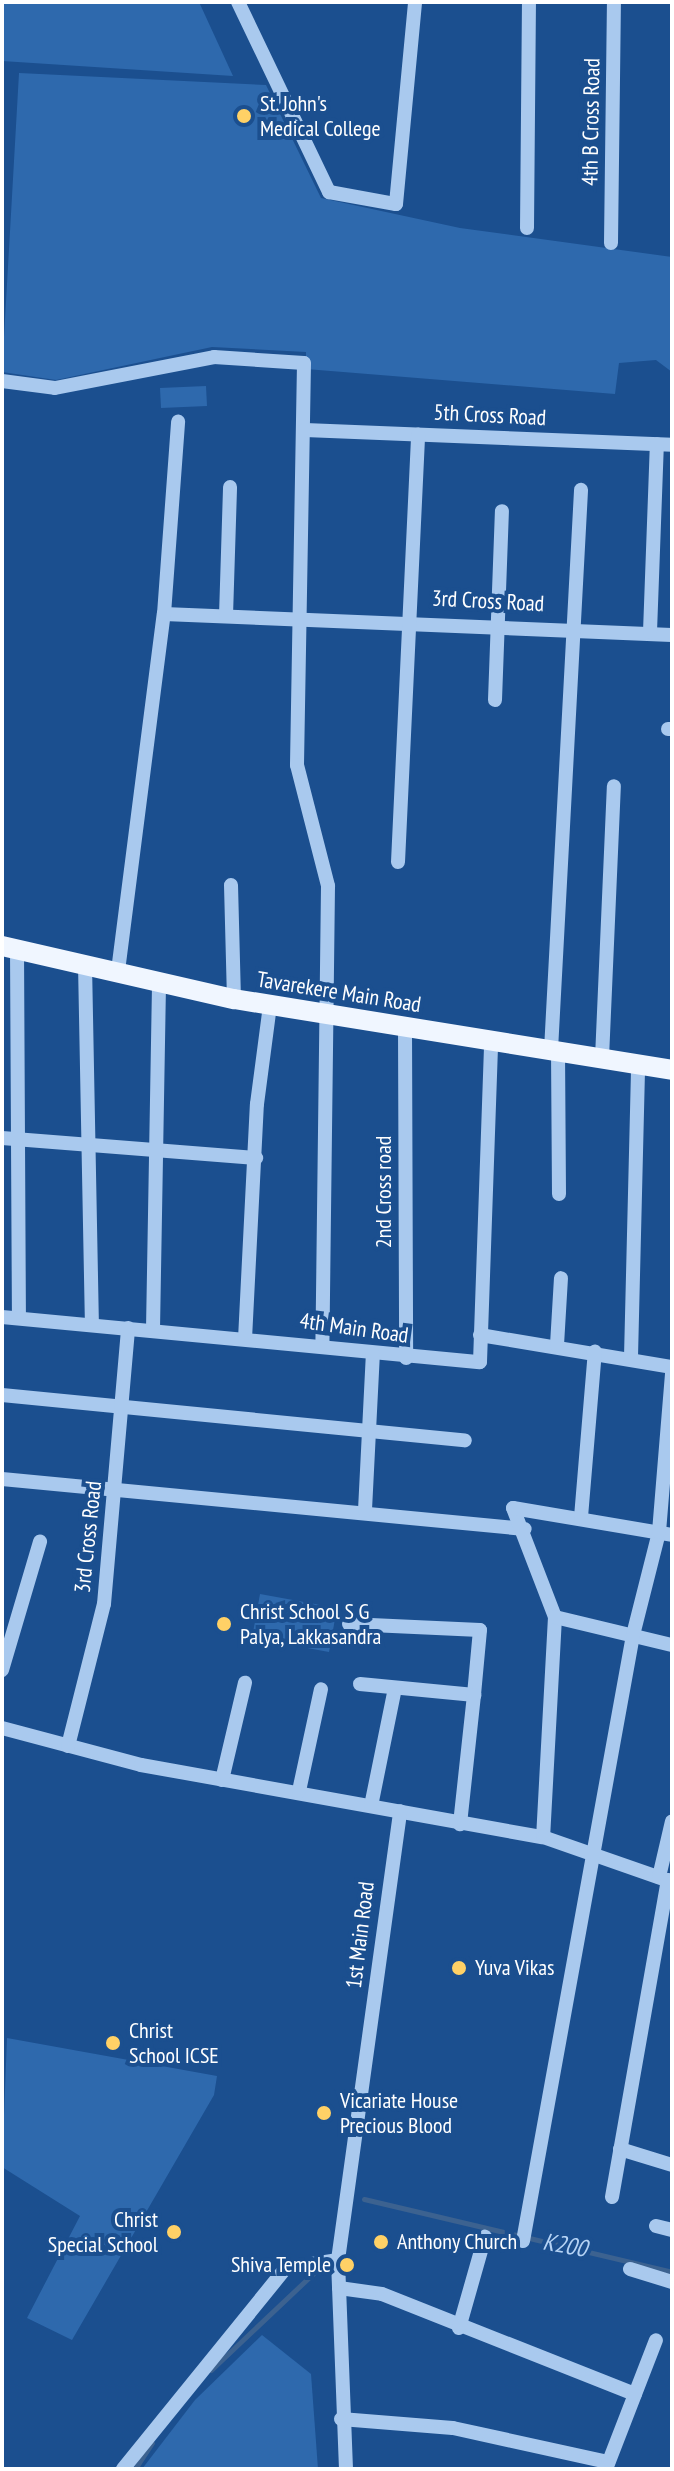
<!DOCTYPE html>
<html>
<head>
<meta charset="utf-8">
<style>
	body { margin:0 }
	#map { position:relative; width:674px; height:2471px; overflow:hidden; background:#1b4f8f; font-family:"PT Sans Narrow",sans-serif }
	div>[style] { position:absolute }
	.green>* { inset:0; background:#2e69ad }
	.stream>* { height:5px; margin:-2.5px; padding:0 2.5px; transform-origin:2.5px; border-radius:2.5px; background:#3c6290 }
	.minor>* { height:14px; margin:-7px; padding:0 7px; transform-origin:7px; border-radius:7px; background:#a9c9ee }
	.major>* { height:20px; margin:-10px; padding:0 10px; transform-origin:10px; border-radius:10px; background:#f0f6ff }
	.dots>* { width:22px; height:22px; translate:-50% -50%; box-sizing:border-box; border:4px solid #1b4f8f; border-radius:50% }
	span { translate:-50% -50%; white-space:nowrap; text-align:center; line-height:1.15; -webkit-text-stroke:8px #1b4f8f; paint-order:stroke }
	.poi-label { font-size:22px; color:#fff }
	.left { translate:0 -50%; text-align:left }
	.right { translate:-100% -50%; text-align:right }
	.street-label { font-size:22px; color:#fff }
	.water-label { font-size:24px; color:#b5d3f5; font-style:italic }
	.frame { position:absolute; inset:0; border:4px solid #fff; pointer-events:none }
</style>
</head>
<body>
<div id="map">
	<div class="green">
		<i style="clip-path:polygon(2px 2px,199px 2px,233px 76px,2px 61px)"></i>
		<i style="clip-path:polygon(19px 73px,266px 85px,321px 198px,460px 228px,672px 257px,672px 372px,656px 360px,619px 363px,615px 394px,306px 369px,306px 352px,212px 347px,56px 380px,2px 372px)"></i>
		<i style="clip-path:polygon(206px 386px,207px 406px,161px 408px,160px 388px)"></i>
		<i style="clip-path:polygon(260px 1594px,337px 1608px,329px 1652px,252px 1638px)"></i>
		<i style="clip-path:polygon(7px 2038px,217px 2076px,214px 2095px,72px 2340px,27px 2318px,80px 2216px,2px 2167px)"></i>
		<i style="clip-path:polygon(262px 2335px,311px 2374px,318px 2469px,142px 2469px,195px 2400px)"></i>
	</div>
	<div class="stream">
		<i style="left:364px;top:2199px;width:317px;rotate:13.3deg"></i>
		<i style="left:211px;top:2370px;width:149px;rotate:-43.4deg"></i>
		<i style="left:135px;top:2469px;width:31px;rotate:-57deg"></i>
	</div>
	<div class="minor">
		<i style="left:238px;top:2px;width:211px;rotate:64.4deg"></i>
		<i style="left:329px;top:192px;width:68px;rotate:10.2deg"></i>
		<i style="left:396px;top:204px;width:203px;rotate:-84.6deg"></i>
		<i style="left:527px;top:228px;width:226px;rotate:-89.5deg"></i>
		<i style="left:611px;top:243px;width:241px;rotate:-89.3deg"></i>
		<i style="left:2px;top:381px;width:53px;rotate:7.5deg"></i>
		<i style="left:55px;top:388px;width:162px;rotate:-11deg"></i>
		<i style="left:214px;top:357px;width:90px;rotate:3.8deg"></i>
		<i style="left:304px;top:363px;width:402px;rotate:91deg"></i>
		<i style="left:297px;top:765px;width:125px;rotate:75.6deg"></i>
		<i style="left:328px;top:886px;width:460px;rotate:90.7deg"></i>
		<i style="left:305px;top:430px;width:367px;rotate:2.3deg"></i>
		<i style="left:164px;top:614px;width:508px;rotate:2.37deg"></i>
		<i style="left:226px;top:616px;width:129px;rotate:-88.2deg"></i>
		<i style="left:650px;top:632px;width:188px;rotate:-87.9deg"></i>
		<i style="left:495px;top:700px;width:189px;rotate:-87.9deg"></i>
		<i style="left:668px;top:729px;width:4px"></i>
		<i style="left:398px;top:862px;width:428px;rotate:-87.3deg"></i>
		<i style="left:231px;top:885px;width:114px;rotate:88.5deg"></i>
		<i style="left:17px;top:949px;width:369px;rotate:89.7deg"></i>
		<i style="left:85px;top:964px;width:358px;rotate:88.9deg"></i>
		<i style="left:118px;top:971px;width:360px;rotate:-82.7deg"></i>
		<i style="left:164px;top:614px;width:193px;rotate:-85.8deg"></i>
		<i style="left:405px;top:1027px;width:331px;rotate:89.8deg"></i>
		<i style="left:551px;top:1050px;width:561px;rotate:-86.93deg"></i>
		<i style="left:558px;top:1051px;width:143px;rotate:89.6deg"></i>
		<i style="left:602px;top:1058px;width:272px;rotate:-87.5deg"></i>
		<i style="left:2px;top:1138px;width:255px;rotate:4.5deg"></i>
		<i style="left:2px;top:1317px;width:480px;rotate:5.4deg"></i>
		<i style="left:480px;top:1362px;width:322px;rotate:-88deg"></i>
		<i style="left:153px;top:1329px;width:349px;rotate:-89deg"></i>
		<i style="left:480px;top:1335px;width:195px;rotate:9.5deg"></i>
		<i style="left:245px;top:1339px;width:235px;rotate:-87.1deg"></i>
		<i style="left:257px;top:1104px;width:100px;rotate:-82.5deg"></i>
		<i style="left:557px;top:1345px;width:67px;rotate:-86.6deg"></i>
		<i style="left:631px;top:1357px;width:293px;rotate:-88.6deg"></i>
		<i style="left:2px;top:1395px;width:465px;rotate:5.6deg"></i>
		<i style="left:2px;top:1479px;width:525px;rotate:5.46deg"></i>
		<i style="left:513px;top:1508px;width:117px;rotate:68.9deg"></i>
		<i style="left:555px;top:1617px;width:220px;rotate:93.1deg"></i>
		<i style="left:513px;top:1508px;width:161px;rotate:9.6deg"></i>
		<i style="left:365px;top:1510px;width:156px;rotate:-87.1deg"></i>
		<i style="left:581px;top:1517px;width:166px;rotate:-85.2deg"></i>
		<i style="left:555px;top:1617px;width:120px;rotate:13.5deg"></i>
		<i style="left:349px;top:1624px;width:131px;rotate:2.6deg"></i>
		<i style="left:480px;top:1630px;width:65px;rotate:95.3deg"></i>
		<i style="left:2px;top:1670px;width:134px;rotate:-73.5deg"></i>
		<i style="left:360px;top:1684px;width:115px;rotate:5.5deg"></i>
		<i style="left:474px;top:1695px;width:130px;rotate:96.2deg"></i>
		<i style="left:2px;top:1728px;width:144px;rotate:14.9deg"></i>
		<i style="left:141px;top:1765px;width:408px;rotate:10.2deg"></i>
		<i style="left:543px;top:1837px;width:137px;rotate:19.2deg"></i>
		<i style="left:68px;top:1746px;width:146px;rotate:-75.8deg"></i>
		<i style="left:104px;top:1604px;width:277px;rotate:-85deg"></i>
		<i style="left:222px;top:1780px;width:100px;rotate:-76.7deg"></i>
		<i style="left:299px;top:1791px;width:104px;rotate:-77.8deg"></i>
		<i style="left:371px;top:1806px;width:120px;rotate:-78.5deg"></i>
		<i style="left:659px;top:1877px;width:57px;rotate:-76.9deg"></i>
		<i style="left:620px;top:2149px;width:54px;rotate:17.1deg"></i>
		<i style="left:612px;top:2197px;width:322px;rotate:-80deg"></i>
		<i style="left:656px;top:2226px;width:16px;rotate:14deg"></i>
		<i style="left:523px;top:2241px;width:616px;rotate:-79.71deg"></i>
		<i style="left:633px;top:1635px;width:106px;rotate:-75.8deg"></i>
		<i style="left:659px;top:1532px;width:159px;rotate:-85.3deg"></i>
		<i style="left:630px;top:2269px;width:44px;rotate:17.2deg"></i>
		<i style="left:339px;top:2288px;width:43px;rotate:7.9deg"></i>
		<i style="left:382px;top:2294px;width:272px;rotate:21.6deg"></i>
		<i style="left:459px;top:2328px;width:95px;rotate:-74.1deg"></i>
		<i style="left:341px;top:2419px;width:112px;rotate:4.6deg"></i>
		<i style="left:453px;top:2428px;width:159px;rotate:12.4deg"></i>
		<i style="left:123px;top:2469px;width:259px;rotate:-51deg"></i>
		<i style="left:286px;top:2268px;width:53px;rotate:-8.7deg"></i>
		<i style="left:346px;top:2469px;width:209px;rotate:-92.2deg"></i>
		<i style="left:338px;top:2260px;width:453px;rotate:-82.1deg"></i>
		<i style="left:606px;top:2469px;width:138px;rotate:-68.8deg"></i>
	</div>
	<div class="major">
		<i style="left:2px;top:946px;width:238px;rotate:12.9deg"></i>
		<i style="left:234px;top:999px;width:444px;rotate:9.2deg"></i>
	</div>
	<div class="dots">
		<i style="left:244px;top:116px;background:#ffd166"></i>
		<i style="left:224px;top:1624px;background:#ffd166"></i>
		<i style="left:459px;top:1968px;background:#ffd166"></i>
		<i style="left:113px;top:2043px;background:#ffd166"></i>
		<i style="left:324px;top:2113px;background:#ffd166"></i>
		<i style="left:174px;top:2232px;background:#ffd166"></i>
		<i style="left:381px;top:2242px;background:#ffd166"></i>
		<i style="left:347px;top:2265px;background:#ffd166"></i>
	</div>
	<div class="poi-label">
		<span class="left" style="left:260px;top:116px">St. John's<br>Medical College</span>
		<span class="left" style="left:240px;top:1624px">Christ School S G<br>Palya, Lakkasandra</span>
		<span class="left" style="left:475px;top:1968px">Yuva Vikas</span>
		<span class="left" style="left:129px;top:2043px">Christ<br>School ICSE</span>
		<span class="left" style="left:340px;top:2113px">Vicariate House<br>Precious Blood</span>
		<span class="right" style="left:158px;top:2232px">Christ<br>Special School</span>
		<span class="left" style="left:397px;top:2242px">Anthony Church</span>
		<span class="right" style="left:331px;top:2265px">Shiva Temple</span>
	</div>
	<div class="street-label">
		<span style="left:591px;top:122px;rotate:-89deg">4th B Cross Road</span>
		<span style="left:490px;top:415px;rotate:3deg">5th Cross Road</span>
		<span style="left:488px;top:601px;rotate:3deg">3rd Cross Road</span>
		<span style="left:339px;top:992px;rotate:9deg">Tavarekere Main Road</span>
		<span style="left:384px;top:1192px;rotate:-90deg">2nd Cross road</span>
		<span style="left:354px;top:1328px;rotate:8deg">4th Main Road</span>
		<span style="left:88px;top:1537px;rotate:-84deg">3rd Cross Road</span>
		<span style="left:360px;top:1935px;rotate:-83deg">1st Main Road</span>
	</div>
	<div class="water-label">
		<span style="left:565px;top:2245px;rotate:10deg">K200</span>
	</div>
	<div class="frame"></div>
</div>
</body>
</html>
